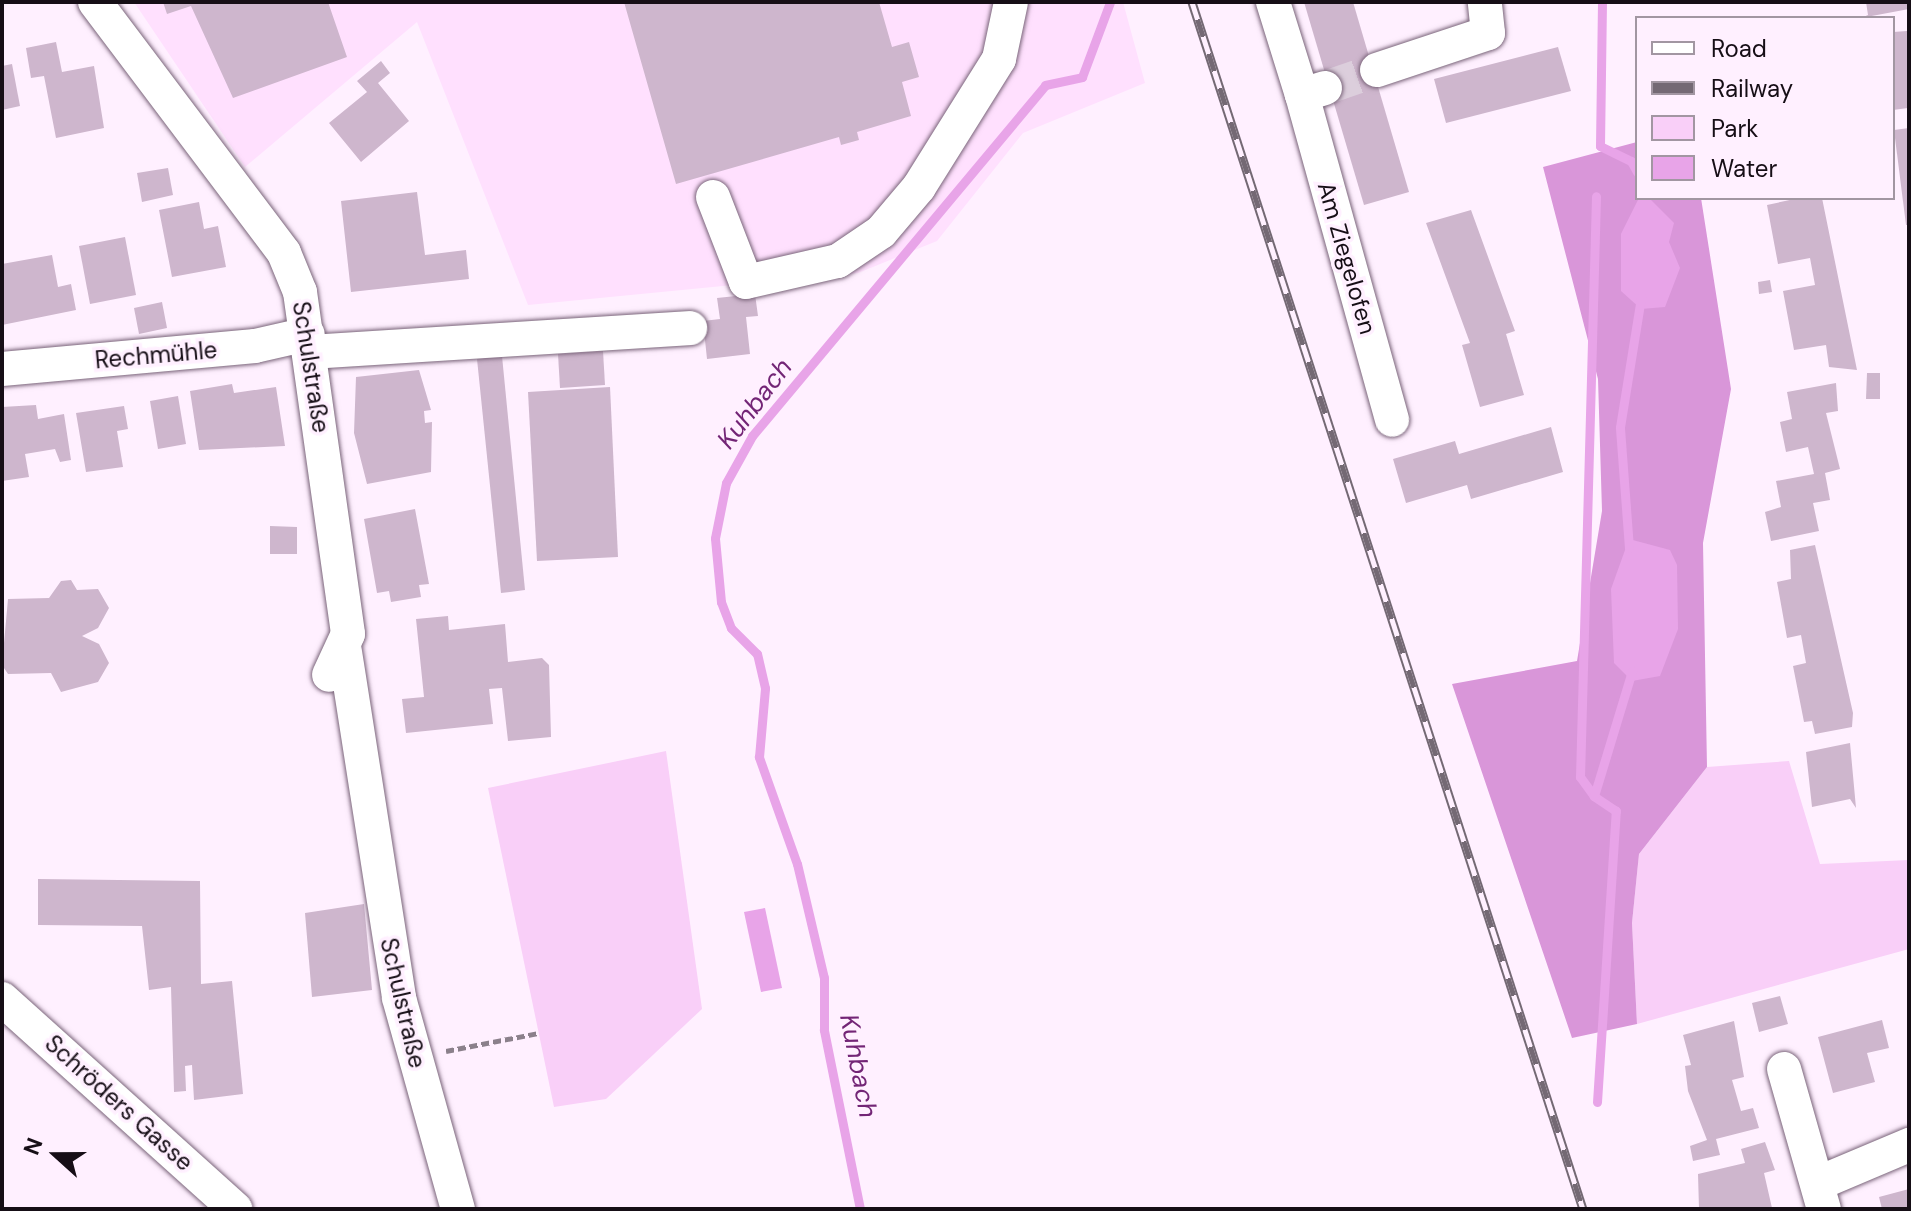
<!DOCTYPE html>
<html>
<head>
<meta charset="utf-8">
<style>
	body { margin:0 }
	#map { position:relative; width:1911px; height:1211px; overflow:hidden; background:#fff0ff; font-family:"DM Sans",sans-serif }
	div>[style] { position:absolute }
	.built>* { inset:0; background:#ffe0fe }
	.green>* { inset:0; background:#f9cff8 }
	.forest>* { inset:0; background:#d996d9 }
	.water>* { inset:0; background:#e8a4e8 }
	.stream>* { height:9px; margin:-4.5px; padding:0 4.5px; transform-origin:4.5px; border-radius:4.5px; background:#e8a4e8 }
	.building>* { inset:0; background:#ceb6cd }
	.minor-tunnel>* { height:34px; margin-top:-17px; transform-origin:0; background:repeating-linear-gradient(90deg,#dccedc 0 34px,transparent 0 51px) }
	.path>* { height:5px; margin-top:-2.5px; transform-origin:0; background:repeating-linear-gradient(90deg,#8b808b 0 8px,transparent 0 12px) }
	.roads { filter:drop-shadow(0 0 2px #7a647a) drop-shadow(0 0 2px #7a647a) }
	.minor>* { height:34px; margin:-17px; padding:0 17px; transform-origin:17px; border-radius:17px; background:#fff }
	.rail>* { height:9px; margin-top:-4.5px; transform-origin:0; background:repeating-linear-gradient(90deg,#fff0ff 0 18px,#746974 0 36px); box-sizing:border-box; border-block:2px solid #746974 }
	span { translate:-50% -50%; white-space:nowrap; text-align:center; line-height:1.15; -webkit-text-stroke:7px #fff0ff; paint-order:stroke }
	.street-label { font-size:24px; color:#160e16 }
	.water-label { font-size:26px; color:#732576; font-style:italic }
	.frame { position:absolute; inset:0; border:4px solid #160e16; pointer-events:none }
	.legend { position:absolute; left:1635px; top:16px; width:260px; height:184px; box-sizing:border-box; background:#fff0ff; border:2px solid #a296a2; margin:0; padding:10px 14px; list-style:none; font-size:24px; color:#160e16 }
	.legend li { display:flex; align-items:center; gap:16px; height:40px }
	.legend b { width:40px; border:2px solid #a296a2 }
	.north { position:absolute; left:16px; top:1115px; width:80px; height:80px; -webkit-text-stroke:6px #fff0ff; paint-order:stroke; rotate:291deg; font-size:22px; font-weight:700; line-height:32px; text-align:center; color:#160e16 }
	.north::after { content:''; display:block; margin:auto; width:28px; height:36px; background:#160e16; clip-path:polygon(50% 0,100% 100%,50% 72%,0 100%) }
</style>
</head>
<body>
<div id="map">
	<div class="built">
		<i style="clip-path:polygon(134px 2px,1123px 2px,1145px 83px,1023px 133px,937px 241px,858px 273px,528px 305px,417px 22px,245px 167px)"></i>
	</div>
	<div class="green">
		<i style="clip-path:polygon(666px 751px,702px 1009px,606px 1099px,554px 1107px,488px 788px)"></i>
		<i style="clip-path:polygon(1789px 761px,1820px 864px,1909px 860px,1909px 949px,1637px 1024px,1632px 923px,1639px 854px,1707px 767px)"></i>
	</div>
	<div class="forest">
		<i style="clip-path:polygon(1637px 142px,1637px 198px,1701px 198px,1731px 389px,1703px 543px,1707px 767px,1639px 854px,1632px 923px,1637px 1024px,1572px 1038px,1452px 684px,1577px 661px,1602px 511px,1598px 379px,1543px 167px)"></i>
	</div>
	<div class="water">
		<i style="clip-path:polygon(1639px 198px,1649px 198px,1674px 223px,1669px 242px,1680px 268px,1665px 307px,1641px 309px,1621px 291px,1621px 234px)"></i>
		<i style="clip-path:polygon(1629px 539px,1670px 550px,1677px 565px,1678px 629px,1660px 676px,1632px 681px,1614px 663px,1611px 589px)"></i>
		<i style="clip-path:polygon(765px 908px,782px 988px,761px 992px,744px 912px)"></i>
	</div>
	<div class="stream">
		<i style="left:1602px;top:2px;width:144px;rotate:90.8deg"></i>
		<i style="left:1600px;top:146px;width:34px;rotate:26deg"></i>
		<i style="left:1631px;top:161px;width:13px;rotate:61deg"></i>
		<i style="left:1629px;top:548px;width:121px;rotate:-94.3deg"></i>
		<i style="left:1620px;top:427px;width:132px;rotate:-80.8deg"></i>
		<i style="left:1594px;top:796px;width:24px;rotate:-126deg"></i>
		<i style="left:1580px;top:777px;width:581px;rotate:-88.42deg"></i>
		<i style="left:1597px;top:1102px;width:292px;rotate:-86.3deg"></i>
		<i style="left:1616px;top:811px;width:27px;rotate:-146deg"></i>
		<i style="left:1594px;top:796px;width:131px;rotate:-73.1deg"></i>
		<i style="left:860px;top:1209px;width:183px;rotate:-101.4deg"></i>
		<i style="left:824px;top:1030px;width:52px;rotate:-90deg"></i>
		<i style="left:824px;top:978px;width:117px;rotate:-103.3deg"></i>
		<i style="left:797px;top:864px;width:114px;rotate:-109.6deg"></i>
		<i style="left:759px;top:757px;width:69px;rotate:-85deg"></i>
		<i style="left:765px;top:688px;width:35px;rotate:-103deg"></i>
		<i style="left:757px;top:654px;width:37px;rotate:-135deg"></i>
		<i style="left:731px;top:628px;width:28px;rotate:-111deg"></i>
		<i style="left:721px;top:602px;width:64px;rotate:-95.4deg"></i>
		<i style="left:715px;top:538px;width:56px;rotate:-78.7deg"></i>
		<i style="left:726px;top:483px;width:54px;rotate:-61deg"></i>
		<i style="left:752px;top:436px;width:457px;rotate:-50.1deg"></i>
		<i style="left:1045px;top:85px;width:38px;rotate:-12deg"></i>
		<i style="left:1082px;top:77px;width:80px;rotate:-69.5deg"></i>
	</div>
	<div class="building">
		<i style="clip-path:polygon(163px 2px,328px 2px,347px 57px,233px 98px,191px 6px,167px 14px)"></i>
		<i style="clip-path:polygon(624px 2px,879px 2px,892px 47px,909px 42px,919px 77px,902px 82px,911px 116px,857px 132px,859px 140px,841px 145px,839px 137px,676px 184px)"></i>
		<i style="clip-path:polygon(1304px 2px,1353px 2px,1409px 192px,1364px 205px)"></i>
		<i style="clip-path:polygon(1866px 2px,1909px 2px,1909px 9px,1861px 18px,1868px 15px)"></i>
		<i style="clip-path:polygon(1907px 31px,1908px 108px,1893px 110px,1893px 32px)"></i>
		<i style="clip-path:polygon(56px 42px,62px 72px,94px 66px,104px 128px,56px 138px,44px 76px,31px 78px,26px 48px)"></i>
		<i style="clip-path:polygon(1558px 47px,1571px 91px,1446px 123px,1434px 79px)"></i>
		<i style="clip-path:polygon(381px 61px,390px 73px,378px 83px,409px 121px,361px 162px,329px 123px,367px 92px,357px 81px)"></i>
		<i style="clip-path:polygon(12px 64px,20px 106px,2px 110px,2px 66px)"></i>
		<i style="clip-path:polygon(1909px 128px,1909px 225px,1906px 225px,1894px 130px)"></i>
		<i style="clip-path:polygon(168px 168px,173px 195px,142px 202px,137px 173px)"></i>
		<i style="clip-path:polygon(417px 192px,425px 255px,466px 250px,469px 279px,351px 292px,341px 201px)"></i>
		<i style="clip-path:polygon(1799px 198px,1822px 198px,1857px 370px,1829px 367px,1826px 345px,1794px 350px,1783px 291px,1815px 285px,1810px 258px,1778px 264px,1767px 205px)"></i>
		<i style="clip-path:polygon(199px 202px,204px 229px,218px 226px,226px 267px,172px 277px,159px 210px)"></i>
		<i style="clip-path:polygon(1471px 210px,1515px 331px,1506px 334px,1524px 395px,1480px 407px,1462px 345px,1470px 343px,1426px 223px)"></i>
		<i style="clip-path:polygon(125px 237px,136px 295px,90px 304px,79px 246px)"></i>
		<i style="clip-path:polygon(52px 255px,58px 287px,71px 284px,76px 310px,2px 325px,2px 264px)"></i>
		<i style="clip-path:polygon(1770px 280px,1772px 292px,1759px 294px,1758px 282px)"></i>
		<i style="clip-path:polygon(755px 294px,758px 316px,746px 317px,750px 354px,707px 359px,703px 321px,720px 319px,717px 298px)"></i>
		<i style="clip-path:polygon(162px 302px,167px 328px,139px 334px,134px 308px)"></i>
		<i style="clip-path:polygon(603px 351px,605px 385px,560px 388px,558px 354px)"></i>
		<i style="clip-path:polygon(502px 356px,525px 590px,501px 593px,477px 359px)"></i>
		<i style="clip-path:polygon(419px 370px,431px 410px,424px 411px,425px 423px,432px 422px,431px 472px,367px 484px,354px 433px,356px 377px)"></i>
		<i style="clip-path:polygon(1867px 373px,1880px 373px,1880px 399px,1866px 399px)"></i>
		<i style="clip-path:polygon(1836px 383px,1838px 411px,1826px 413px,1840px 469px,1825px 473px,1830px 500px,1813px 503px,1819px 531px,1771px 541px,1765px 512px,1781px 507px,1776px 481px,1814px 474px,1808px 447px,1786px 452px,1780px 422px,1792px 419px,1787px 392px)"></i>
		<i style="clip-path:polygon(232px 384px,234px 393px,276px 387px,285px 446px,199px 450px,190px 391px)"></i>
		<i style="clip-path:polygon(610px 387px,618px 557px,537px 561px,528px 392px)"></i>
		<i style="clip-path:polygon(178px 396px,186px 444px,158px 449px,150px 401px)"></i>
		<i style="clip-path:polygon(36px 405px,38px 419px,64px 414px,71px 460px,60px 462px,55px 449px,25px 454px,29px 477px,2px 481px,2px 407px)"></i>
		<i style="clip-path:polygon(124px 406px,128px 429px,117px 431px,123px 467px,86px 472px,76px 413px)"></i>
		<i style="clip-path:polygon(1551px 427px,1563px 472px,1471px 499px,1467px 485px,1406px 503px,1393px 459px,1455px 441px,1459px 454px)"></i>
		<i style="clip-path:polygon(415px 509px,429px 584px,419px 585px,421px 597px,391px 602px,389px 591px,377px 593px,364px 519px)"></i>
		<i style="clip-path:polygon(270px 526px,297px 527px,297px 554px,270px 554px)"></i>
		<i style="clip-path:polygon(1815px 545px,1853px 713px,1852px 727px,1815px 734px,1812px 721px,1804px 722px,1793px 666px,1806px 663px,1801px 635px,1787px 638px,1777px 582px,1791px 579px,1790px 550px)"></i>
		<i style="clip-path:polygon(71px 580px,77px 590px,98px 589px,109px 608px,98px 628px,82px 636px,99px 644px,109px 663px,98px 682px,61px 692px,51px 673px,8px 674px,2px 665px,8px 599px,49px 598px,61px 581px)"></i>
		<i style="clip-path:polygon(448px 616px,449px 630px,505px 624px,508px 662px,542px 658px,549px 665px,551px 737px,508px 741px,502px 688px,489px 689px,493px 724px,406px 733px,402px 699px,424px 697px,416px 619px)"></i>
		<i style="clip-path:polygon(1850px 743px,1856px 808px,1850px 799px,1812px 807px,1806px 752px)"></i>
		<i style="clip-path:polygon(38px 879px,200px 881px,201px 984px,232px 981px,243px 1094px,194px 1100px,192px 1065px,185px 1066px,186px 1091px,174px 1092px,171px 987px,149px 990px,142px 926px,38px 925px)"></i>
		<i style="clip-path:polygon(364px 904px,372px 990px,312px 997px,305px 913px)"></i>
		<i style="clip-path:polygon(1780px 996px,1788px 1024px,1759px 1032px,1752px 1003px)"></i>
		<i style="clip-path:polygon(1882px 1020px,1889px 1048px,1867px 1053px,1875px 1082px,1833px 1093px,1818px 1037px)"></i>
		<i style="clip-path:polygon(1734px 1021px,1744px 1077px,1732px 1080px,1741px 1111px,1753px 1108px,1759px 1128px,1716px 1139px,1720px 1155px,1693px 1161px,1690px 1146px,1707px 1140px,1688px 1091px,1685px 1066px,1691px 1065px,1683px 1035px)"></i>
		<i style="clip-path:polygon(1765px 1142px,1775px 1170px,1764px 1173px,1772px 1208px,1785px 1209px,1699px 1209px,1698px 1174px,1745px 1163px,1741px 1149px)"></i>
		<i style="clip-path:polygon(1909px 1189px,1909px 1209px,1882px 1209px,1879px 1197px)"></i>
	</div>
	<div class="minor-tunnel">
		<i style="left:1325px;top:88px;width:55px;rotate:-19.1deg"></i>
	</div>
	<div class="path">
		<i style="left:446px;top:1051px;width:95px;rotate:-11deg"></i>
	</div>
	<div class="roads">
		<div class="minor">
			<i style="left:95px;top:2px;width:314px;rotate:53deg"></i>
			<i style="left:284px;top:253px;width:42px;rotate:67.7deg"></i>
			<i style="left:300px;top:292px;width:345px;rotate:82deg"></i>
			<i style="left:348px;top:634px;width:45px;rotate:114.9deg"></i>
			<i style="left:1273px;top:2px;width:97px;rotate:72.7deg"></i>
			<i style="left:1377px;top:70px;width:117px;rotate:-18.4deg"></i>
			<i style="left:1488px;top:33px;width:31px;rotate:-96deg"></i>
			<i style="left:1325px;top:88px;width:24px;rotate:163deg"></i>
			<i style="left:1302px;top:95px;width:337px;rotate:74.5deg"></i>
			<i style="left:713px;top:197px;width:91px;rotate:68.8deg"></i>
			<i style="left:746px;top:282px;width:94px;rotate:-12.9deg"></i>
			<i style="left:838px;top:261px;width:52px;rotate:-34deg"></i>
			<i style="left:881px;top:232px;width:59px;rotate:-49.8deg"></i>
			<i style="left:919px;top:187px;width:151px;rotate:-58deg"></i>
			<i style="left:999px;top:59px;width:58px;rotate:-78.1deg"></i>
			<i style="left:311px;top:352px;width:380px;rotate:-3.6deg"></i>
			<i style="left:2px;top:369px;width:254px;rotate:-5.2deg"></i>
			<i style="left:255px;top:346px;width:54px;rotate:-12.8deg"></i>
			<i style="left:345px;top:652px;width:350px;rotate:81.1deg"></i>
			<i style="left:399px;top:998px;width:219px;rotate:74.4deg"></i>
			<i style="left:2px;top:999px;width:314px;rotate:42deg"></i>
			<i style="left:1784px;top:1069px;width:146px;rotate:74.1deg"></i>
			<i style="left:1819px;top:1183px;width:98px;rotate:-22.9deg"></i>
		</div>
	</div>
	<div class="rail">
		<i style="left:1192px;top:2px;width:1269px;rotate:72.05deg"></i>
	</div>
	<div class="street-label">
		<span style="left:1347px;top:258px;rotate:74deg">Am Ziegelofen</span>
		<span style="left:156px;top:355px;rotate:-5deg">Rechmühle</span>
		<span style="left:311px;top:367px;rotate:81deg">Schulstraße</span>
		<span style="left:403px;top:1003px;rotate:77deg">Schulstraße</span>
		<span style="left:119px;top:1103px;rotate:42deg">Schröders Gasse</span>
	</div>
	<div class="water-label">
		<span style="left:755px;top:404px;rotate:-53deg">Kuhbach</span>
		<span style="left:858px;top:1066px;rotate:79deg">Kuhbach</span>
	</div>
	<div class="frame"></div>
	<ul class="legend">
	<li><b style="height:10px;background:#fff"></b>Road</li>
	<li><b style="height:10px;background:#746974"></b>Railway</li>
	<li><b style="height:22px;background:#f9cff8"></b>Park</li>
	<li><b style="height:22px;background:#e8a4e8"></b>Water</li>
	</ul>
	<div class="north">N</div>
</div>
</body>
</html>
